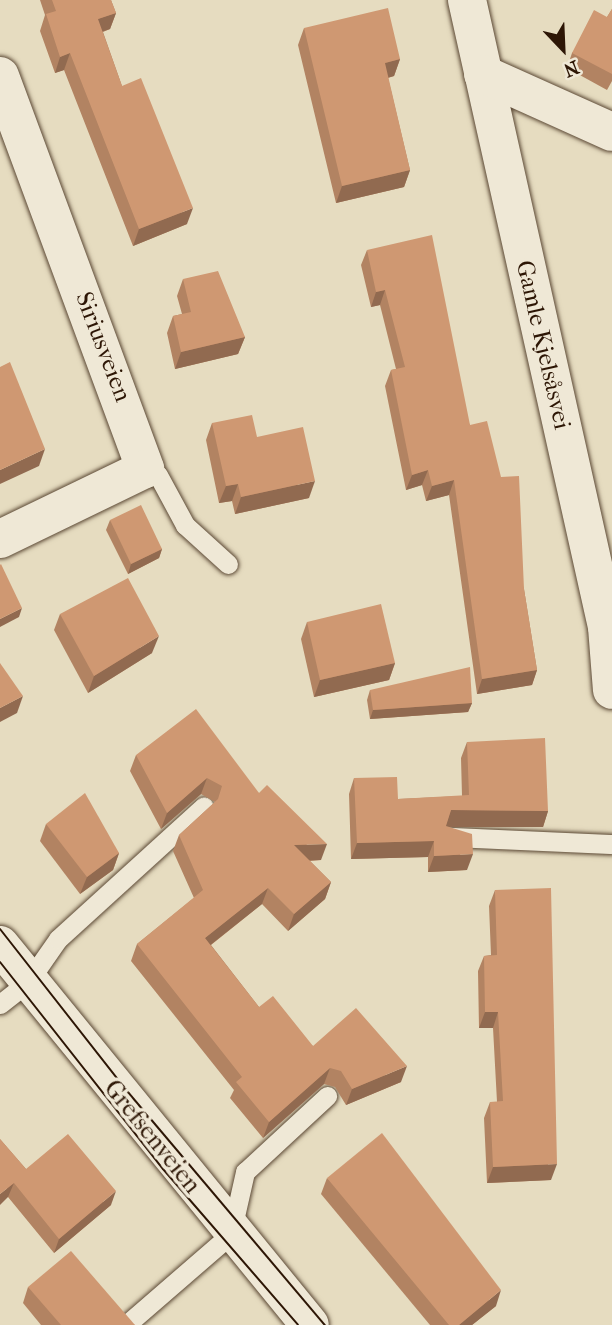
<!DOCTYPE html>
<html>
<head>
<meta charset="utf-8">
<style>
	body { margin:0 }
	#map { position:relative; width:612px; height:1325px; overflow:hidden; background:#e6dcc0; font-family:"IM FELL French Canon",serif }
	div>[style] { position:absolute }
	.roads { filter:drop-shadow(0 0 2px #5b4834) drop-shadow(0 0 2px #5b4834) }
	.service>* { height:19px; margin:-9.5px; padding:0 9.5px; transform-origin:9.5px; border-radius:9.5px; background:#efe8d6 }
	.minor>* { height:38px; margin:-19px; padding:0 19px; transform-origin:19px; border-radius:19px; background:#efe8d6 }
	.secondary>* { height:38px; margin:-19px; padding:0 19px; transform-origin:19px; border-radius:19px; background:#efe8d6 }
	.tram>* { height:2px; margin:-1px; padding:0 1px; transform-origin:1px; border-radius:1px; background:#2d1605 }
	.wall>* { inset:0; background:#b28362 }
	.shaded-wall>* { inset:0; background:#916a50 }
	.building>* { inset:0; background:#cf9872 }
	span { translate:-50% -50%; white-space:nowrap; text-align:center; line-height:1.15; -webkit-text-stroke:7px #efe8d6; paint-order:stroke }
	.street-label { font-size:24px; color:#2d1605 }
	.north { position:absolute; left:528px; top:14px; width:70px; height:70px; -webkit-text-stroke:5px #efe8d6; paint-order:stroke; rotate:157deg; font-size:19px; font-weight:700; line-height:28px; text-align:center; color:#2d1605 }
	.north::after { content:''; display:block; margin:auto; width:24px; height:32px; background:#2d1605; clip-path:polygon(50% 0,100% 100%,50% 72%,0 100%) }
</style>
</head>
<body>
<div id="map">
	<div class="roads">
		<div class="service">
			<i style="left:145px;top:469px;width:14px;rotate:25deg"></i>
			<i style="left:158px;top:475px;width:57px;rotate:61.6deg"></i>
			<i style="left:185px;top:525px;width:58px;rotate:42.2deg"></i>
			<i style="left:451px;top:837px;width:161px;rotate:2.5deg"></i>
			<i style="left:0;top:1004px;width:36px;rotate:-38deg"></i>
			<i style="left:28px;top:982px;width:52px;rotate:-55.1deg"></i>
			<i style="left:58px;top:939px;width:197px;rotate:-42.3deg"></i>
			<i style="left:126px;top:1325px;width:139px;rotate:-40.9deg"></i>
			<i style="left:231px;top:1234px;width:64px;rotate:-77.3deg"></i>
			<i style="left:245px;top:1172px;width:112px;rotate:-42.8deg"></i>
		</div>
		<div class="minor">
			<i style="left:467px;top:0;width:642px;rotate:77.41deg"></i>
			<i style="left:607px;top:627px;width:63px;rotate:85.5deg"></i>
			<i style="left:483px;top:74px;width:141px;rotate:24.2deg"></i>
			<i style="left:0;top:76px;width:419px;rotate:69.7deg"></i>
			<i style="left:145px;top:469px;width:161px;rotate:154.2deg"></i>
		</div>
		<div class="secondary">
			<i style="left:0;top:945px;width:490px;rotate:50.8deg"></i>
		</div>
	</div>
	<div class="tram">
		<i style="left:0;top:929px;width:206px;rotate:51.9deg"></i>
		<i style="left:127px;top:1091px;width:307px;rotate:49.8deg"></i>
		<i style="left:0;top:962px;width:263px;rotate:51.8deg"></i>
		<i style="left:163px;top:1169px;width:206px;rotate:49.1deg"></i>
	</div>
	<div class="wall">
		<i style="clip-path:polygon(40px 0,111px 0,116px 13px,110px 29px,103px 32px,122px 86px,187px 224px,133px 246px,64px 70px,55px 73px,40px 31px,45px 15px)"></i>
		<i style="clip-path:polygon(612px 9px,612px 81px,607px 90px,567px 68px,572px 53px,607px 17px)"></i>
		<i style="clip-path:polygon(304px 28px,400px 59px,394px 76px,388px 78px,410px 170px,404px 187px,336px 203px,298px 45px)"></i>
		<i style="clip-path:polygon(367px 250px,470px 425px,524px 589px,537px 670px,532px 685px,477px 694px,449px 495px,426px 501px,422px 485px,406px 490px,385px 386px,391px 370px,396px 369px,380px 305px,371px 307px,361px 265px)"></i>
		<i style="clip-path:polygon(183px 279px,245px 337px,238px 354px,175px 369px,167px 333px,173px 316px,182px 314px,177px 296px)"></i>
		<i style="clip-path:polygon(212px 423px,257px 437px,309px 498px,235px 514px,232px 501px,219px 503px,206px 440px)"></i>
		<i style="clip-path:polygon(110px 520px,162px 549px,159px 558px,128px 574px,106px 530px)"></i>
		<i style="clip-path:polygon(60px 614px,152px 653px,88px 693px,54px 630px)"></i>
		<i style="clip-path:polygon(307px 622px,395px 663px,389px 680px,314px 697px,301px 639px)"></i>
		<i style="clip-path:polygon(370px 690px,472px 703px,468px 712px,370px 719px,367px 700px)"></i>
		<i style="clip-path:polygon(467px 742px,548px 811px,543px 827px,448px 827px,467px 870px,428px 872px,428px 857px,351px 859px,349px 794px,354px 778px,398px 799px,462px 796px,461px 758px)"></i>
		<i style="clip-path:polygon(136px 755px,259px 793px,321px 860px,310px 861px,331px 882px,325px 899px,288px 931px,262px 904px,211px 945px,259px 1007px,313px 1046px,401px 1082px,346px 1105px,335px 1087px,324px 1084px,263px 1138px,230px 1098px,234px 1090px,131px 961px,137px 944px,194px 898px,173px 851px,179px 835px,215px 802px,201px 794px,161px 829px,130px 771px)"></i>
		<i style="clip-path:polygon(46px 824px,119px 853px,113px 870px,80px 894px,40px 841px)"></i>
		<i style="clip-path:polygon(495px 890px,551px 1180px,487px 1183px,484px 1118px,490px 1102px,497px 1102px,493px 1028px,479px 1028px,478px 971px,484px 956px,491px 955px,489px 906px)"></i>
		<i style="clip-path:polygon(0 1139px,26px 1169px,111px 1205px,54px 1253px,8px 1197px)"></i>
		<i style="clip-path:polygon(327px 1178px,496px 1306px,472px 1325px,430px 1325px,321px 1194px)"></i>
		<i style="clip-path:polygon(28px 1287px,135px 1325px,41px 1325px,23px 1303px)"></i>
	</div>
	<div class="shaded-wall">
		<i style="clip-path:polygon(116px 13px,110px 29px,92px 35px,98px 19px)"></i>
		<i style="clip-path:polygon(70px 53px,64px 70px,55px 73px,60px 57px)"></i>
		<i style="clip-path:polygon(400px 59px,394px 76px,379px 80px,385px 63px)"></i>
		<i style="clip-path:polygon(410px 170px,404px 187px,336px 203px,342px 186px)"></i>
		<i style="clip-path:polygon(193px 208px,187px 224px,133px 246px,139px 229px)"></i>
		<i style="clip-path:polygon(385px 290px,380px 305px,371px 307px,376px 292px)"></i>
		<i style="clip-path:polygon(245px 337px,238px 354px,175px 369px,181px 352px)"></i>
		<i style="clip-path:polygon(45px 449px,39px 466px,0 484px,0 470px)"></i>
		<i style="clip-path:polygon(428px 470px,422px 485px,406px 490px,412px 475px)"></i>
		<i style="clip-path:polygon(454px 480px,449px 495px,426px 501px,432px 486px)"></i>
		<i style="clip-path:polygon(315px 481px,309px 498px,235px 514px,241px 497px)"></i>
		<i style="clip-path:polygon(238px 484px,232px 501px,219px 503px,226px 486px)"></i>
		<i style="clip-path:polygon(162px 549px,159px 558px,128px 574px,131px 564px)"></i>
		<i style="clip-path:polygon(22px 608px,19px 617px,0 627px,0 619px)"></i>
		<i style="clip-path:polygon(159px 636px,152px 653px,88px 693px,94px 676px)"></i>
		<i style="clip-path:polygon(395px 663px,389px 680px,314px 697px,320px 680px)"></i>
		<i style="clip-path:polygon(537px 670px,532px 685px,477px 694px,482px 679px)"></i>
		<i style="clip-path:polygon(23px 696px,17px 713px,0 722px,0 708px)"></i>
		<i style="clip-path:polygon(472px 703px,468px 712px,370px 719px,373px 710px)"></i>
		<i style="clip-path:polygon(207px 778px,201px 794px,161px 829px,167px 813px)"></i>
		<i style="clip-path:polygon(451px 810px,548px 811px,543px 827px,445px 827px)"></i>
		<i style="clip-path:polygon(434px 841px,428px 857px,351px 859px,357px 843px)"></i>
		<i style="clip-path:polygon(327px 844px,321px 860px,289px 861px,294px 845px)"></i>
		<i style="clip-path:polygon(119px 853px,113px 870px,80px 894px,87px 877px)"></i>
		<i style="clip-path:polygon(473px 854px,467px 870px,428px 872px,434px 856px)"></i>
		<i style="clip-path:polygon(331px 882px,325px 899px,288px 931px,294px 914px)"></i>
		<i style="clip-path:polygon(268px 888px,262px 904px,199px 954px,205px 938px)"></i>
		<i style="clip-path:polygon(485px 1012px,498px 1012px,493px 1028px,479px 1028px)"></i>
		<i style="clip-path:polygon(407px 1066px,401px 1082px,346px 1105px,352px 1089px)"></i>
		<i style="clip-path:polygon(330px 1068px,324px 1084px,263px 1138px,269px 1122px)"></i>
		<i style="clip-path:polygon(557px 1164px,551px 1180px,487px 1183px,493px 1167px)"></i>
		<i style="clip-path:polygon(14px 1183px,8px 1197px,0 1205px,0 1194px)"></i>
		<i style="clip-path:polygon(116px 1191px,111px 1205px,54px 1253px,59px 1239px)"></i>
		<i style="clip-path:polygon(501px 1290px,496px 1306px,472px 1325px,459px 1325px)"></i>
	</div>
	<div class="building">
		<i style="clip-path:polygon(52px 0,111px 0,116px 13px,98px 19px,122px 86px,141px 78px,193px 208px,139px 229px,70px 53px,60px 57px,46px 14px,56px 11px)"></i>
		<i style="clip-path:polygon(388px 8px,400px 59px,385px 63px,410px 170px,342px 186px,304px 28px)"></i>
		<i style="clip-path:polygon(612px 9px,612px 74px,572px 53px,594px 10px,607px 17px)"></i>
		<i style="clip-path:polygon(432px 235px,470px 425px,487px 421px,501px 477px,519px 476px,524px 589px,537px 670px,482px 679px,454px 480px,432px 486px,428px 470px,412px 475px,391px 370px,405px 367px,385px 290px,376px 292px,367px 250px)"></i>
		<i style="clip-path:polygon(218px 271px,245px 337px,181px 352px,173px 316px,191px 312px,183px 279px)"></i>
		<i style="clip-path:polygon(10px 362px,45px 449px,0 470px,0 367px)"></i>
		<i style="clip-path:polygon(252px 415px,257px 437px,303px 427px,315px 481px,241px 497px,238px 484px,226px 486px,212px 423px)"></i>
		<i style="clip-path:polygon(141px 505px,162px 549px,131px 564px,110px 520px)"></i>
		<i style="clip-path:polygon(1px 564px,22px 608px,0 619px,0 565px)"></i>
		<i style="clip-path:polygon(128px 578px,159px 636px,94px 676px,60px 614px)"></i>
		<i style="clip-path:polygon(381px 604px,395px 663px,320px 680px,307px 622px)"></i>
		<i style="clip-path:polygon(0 663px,23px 696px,0 708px)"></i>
		<i style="clip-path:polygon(470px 667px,472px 703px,373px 710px,370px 690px)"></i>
		<i style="clip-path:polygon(196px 709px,259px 793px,267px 785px,327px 844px,294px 845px,331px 882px,294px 914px,268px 888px,205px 938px,259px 1007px,273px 996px,313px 1046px,356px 1008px,407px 1066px,352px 1089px,341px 1071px,330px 1068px,269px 1122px,236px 1082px,242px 1077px,137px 944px,203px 890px,179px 835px,218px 799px,222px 786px,207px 778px,167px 813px,136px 755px)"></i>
		<i style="clip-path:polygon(545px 738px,548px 811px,451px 810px,446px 826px,472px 834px,473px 854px,434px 856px,434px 841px,357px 843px,354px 778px,397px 777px,398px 799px,469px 795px,467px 742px)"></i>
		<i style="clip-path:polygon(85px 793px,119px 853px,87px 877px,46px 824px)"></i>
		<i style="clip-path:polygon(551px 888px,557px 1164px,493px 1167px,490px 1102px,503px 1101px,498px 1012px,485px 1012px,484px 956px,497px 955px,495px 890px)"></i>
		<i style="clip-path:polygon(382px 1133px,501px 1290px,459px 1325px,449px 1325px,327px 1178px)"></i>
		<i style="clip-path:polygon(68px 1134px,116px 1191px,59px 1239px,14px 1183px,0 1194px,0 1139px,26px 1169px)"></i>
		<i style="clip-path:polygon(71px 1251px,135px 1325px,61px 1325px,28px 1287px)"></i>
	</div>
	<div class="street-label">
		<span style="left:543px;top:345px;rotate:77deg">Gamle Kjelsåsvei</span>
		<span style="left:103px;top:347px;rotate:69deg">Siriusveien</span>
		<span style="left:152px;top:1137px;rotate:51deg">Grefsenveien</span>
	</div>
	<div class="north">N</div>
</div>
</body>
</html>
